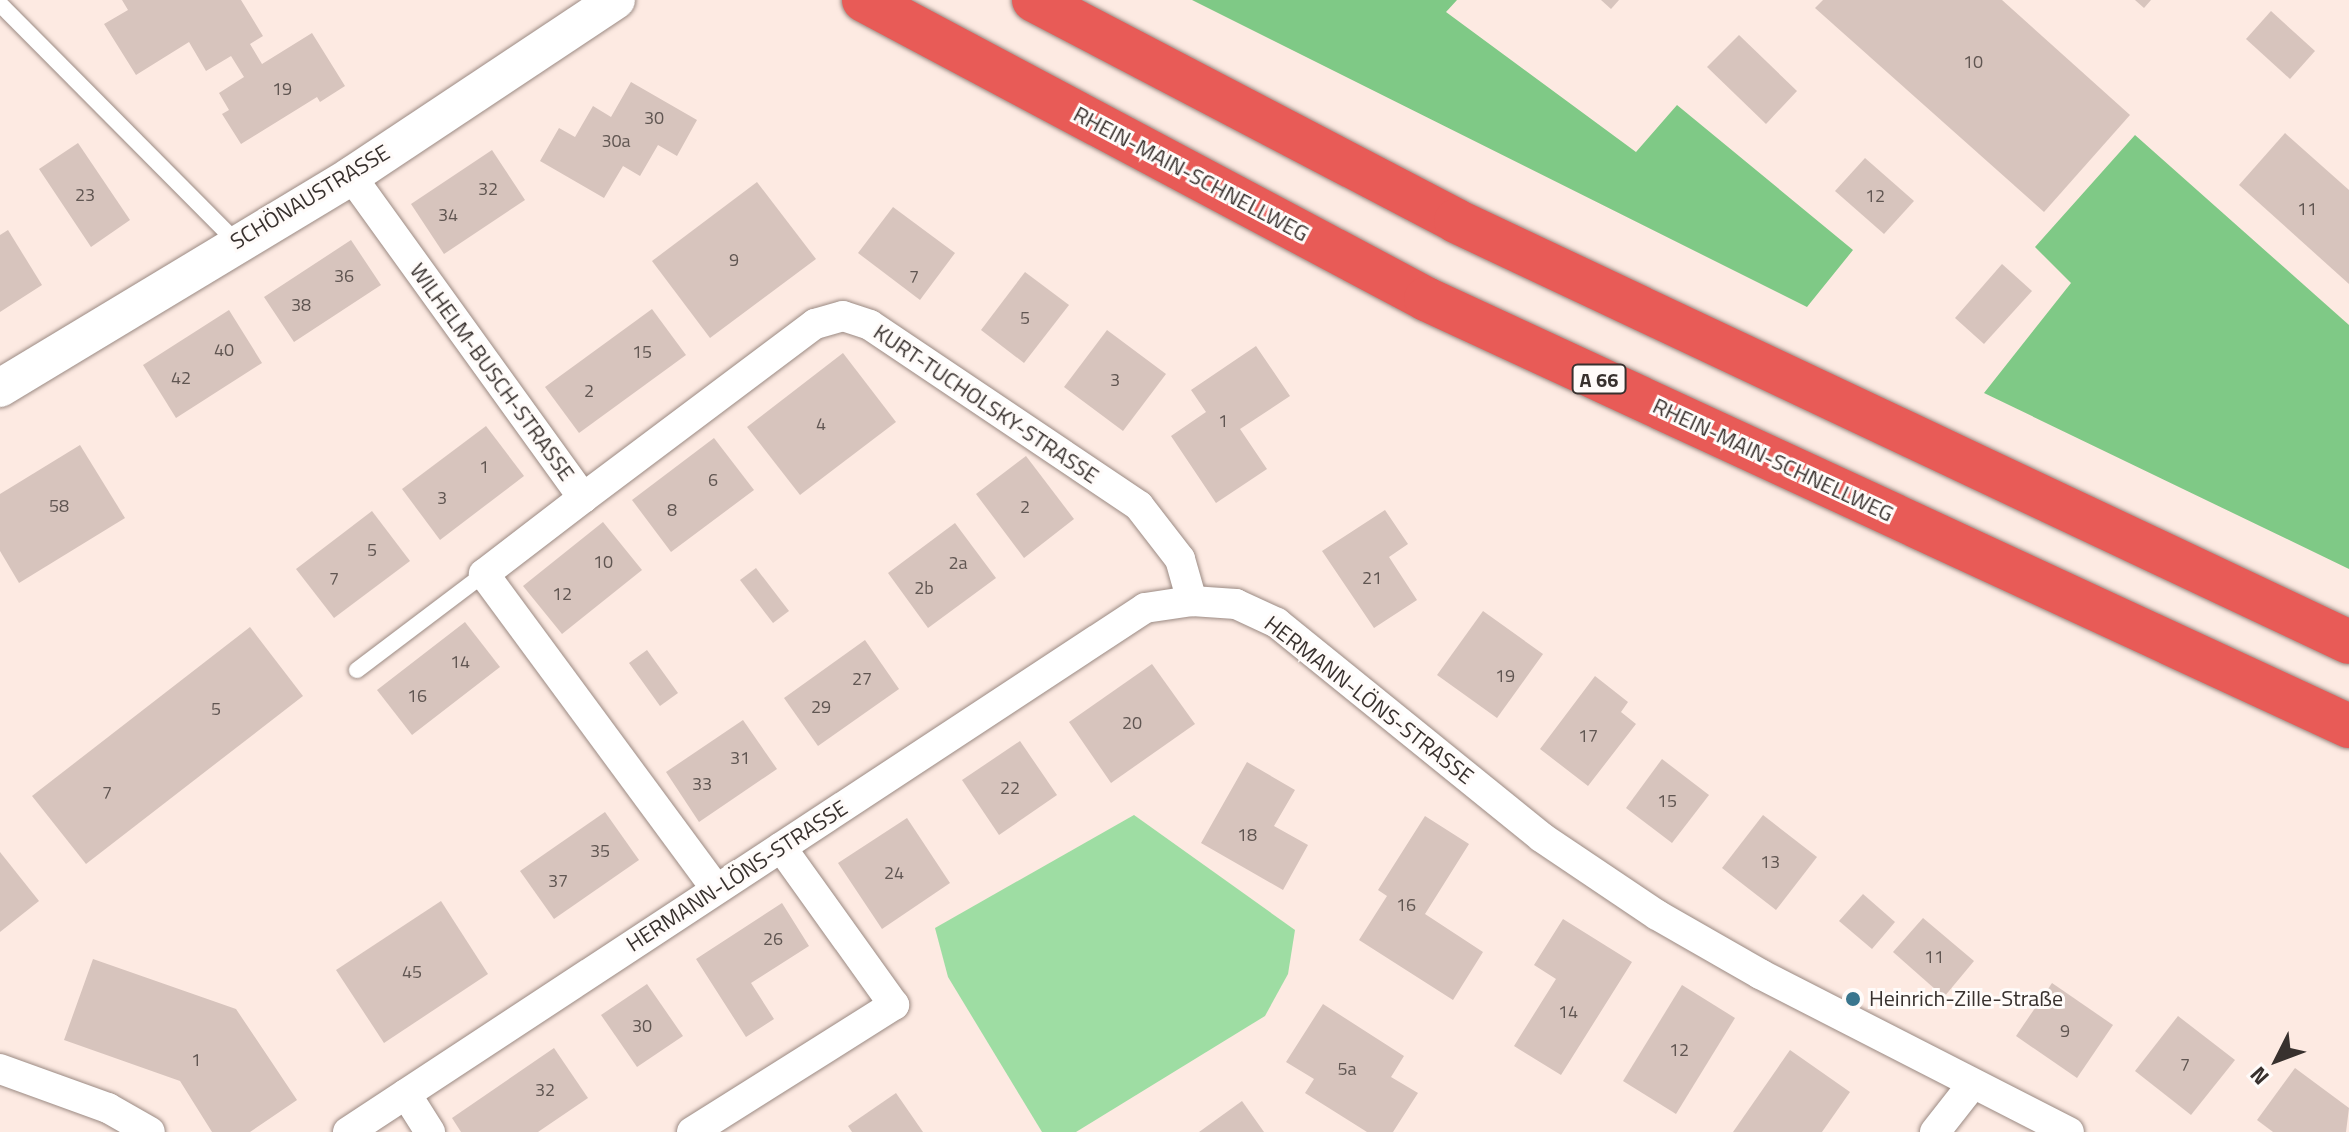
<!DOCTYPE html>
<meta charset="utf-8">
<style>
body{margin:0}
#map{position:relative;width:2349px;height:1132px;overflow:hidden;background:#fdeae2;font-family:"Titillium Web",sans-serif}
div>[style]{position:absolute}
.green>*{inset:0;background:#9edda3}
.forest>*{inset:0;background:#7fc986}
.building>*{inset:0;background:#d7c4bd}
.roads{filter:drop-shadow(0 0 2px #9b8a83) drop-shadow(0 0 2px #9b8a83)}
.service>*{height:16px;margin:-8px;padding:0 8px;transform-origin:8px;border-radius:8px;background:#fff}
.minor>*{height:30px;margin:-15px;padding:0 15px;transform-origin:15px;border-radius:15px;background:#fff}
.tertiary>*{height:38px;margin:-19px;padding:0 19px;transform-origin:19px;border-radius:19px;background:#fff}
.motorway>*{height:44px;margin:-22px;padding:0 22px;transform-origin:22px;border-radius:22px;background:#e85b57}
.dots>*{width:22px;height:22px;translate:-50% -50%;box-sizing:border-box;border:4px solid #fffbf9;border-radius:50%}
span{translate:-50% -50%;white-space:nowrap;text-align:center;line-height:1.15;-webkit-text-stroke:6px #fffbf9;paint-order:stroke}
.number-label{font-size:18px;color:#605652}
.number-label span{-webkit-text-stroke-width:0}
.shield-label span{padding:2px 6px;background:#fffbf9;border:2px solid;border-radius:6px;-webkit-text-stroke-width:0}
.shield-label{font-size:20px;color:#38312e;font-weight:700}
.street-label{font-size:22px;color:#38312e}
.poi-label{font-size:22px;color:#38312e}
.left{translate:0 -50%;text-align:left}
.north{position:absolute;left:2237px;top:1020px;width:80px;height:80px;-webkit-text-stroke:6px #fffbf9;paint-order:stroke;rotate:228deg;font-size:22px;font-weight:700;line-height:32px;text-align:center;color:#38312e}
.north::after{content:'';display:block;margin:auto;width:28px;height:36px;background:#38312e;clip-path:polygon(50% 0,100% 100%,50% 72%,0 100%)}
</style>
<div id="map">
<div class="green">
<div style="clip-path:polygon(1134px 815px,1295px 930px,1288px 974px,1265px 1016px,1076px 1132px,1042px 1132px,948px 977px,935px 928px)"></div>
</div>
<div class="forest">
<div style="clip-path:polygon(1192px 0,1457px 0,1446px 12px,1636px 152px,1677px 105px,1853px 250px,1807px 307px)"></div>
<div style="clip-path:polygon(2135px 135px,2349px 325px,2349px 569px,1984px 393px,2071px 283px,2035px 247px)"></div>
</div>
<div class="building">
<div style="clip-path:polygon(122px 0,241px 0,263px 36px,250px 44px,262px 64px,312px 33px,345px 86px,320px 102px,317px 97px,241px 144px,222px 114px,229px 110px,219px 93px,244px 77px,231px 56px,206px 71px,189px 42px,136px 75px,104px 24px,128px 10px)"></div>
<div style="clip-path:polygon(1601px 0,1619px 0,1611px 9px)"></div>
<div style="clip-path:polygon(1823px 0,2002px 0,2130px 115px,2044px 212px,1815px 8px)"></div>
<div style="clip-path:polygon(2135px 0,2151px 0,2144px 8px)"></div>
<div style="clip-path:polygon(2271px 11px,2315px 51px,2290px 79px,2246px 39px)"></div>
<div style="clip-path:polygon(1739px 35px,1797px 91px,1766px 124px,1707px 67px)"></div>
<div style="clip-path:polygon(631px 82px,697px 120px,677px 156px,658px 145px,640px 176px,623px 166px,604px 198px,540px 161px,559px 128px,575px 137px,593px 106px,611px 117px)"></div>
<div style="clip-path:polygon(2285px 133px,2349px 190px,2349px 284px,2239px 185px)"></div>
<div style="clip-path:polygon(78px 143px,130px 220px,91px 247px,39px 169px)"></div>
<div style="clip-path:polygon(492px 150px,525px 200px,444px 254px,411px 204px)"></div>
<div style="clip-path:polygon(1865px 158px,1914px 201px,1884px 234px,1835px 191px)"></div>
<div style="clip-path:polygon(757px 182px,816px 259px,710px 338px,652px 261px)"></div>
<div style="clip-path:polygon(893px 207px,955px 253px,920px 300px,858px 253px)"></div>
<div style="clip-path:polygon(8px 230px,42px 285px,0 312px,0 235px)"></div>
<div style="clip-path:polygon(351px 240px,381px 285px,294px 342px,264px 297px)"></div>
<div style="clip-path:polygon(2002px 264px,2032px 291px,1984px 344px,1955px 318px)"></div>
<div style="clip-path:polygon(1025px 272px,1069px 305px,1024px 363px,981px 330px)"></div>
<div style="clip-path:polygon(652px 309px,686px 355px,579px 433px,545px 387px)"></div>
<div style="clip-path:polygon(229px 310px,262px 363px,176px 418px,143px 365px)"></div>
<div style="clip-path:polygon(1107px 330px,1166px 374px,1123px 431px,1064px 387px)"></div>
<div style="clip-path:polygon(1256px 346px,1290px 396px,1240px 429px,1267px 469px,1216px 503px,1171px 436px,1206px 412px,1191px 390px)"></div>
<div style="clip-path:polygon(843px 353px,896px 422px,800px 495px,747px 427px)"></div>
<div style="clip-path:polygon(486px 426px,524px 476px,440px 540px,402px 489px)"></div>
<div style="clip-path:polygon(714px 438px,754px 490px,671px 552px,632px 500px)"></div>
<div style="clip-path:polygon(80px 445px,125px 518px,19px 583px,0 551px,0 494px)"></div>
<div style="clip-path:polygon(1026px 456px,1074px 519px,1024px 558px,976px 494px)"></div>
<div style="clip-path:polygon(1385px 510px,1408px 544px,1389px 557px,1417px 600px,1374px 628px,1322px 551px)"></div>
<div style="clip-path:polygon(372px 511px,410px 561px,334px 618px,296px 569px)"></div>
<div style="clip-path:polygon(603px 522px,642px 570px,562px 634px,523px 586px)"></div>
<div style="clip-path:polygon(955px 523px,996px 578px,928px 628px,888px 573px)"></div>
<div style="clip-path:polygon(756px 568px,789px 611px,773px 623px,740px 580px)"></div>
<div style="clip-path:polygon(1483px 611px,1543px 654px,1497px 718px,1437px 675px)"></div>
<div style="clip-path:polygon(465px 622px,500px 667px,412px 735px,377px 690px)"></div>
<div style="clip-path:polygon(250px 627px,303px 696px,86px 864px,32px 796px)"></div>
<div style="clip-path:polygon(865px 640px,899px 689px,818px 746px,784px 698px)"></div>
<div style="clip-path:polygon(647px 650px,678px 693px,660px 706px,629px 663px)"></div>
<div style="clip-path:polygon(1152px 664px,1195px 724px,1111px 783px,1069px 722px)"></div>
<div style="clip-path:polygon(1595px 676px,1628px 702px,1621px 712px,1636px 724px,1588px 786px,1540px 749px)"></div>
<div style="clip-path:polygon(743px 720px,777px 769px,699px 822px,666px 772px)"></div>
<div style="clip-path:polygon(1020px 741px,1057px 795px,999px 835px,962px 780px)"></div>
<div style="clip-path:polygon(1662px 759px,1709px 795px,1672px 843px,1626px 808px)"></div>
<div style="clip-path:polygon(1247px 762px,1295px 790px,1274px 826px,1308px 845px,1283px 890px,1201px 843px)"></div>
<div style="clip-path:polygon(605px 812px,639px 860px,554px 919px,520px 871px)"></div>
<div style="clip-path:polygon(1763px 815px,1817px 857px,1776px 910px,1722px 868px)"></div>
<div style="clip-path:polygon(1425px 816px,1469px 844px,1425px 914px,1483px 952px,1453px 1000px,1359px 940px,1387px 896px,1378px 890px)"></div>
<div style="clip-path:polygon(907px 818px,950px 883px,882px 929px,838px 863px)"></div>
<div style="clip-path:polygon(0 852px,39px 901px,0 932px)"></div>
<div style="clip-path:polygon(1863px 894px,1895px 922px,1872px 949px,1839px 921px)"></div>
<div style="clip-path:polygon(441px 901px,488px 974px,384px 1043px,336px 970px)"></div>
<div style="clip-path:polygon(782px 903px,809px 946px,751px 983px,774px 1019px,746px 1037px,696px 959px)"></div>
<div style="clip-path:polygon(1923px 918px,1974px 961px,1944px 997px,1893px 952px)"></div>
<div style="clip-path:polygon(1563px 919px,1632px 962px,1561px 1075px,1514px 1046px,1556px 979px,1534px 965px)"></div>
<div style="clip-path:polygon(93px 959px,236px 1009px,297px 1100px,250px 1132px,212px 1132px,180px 1081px,64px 1040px)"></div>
<div style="clip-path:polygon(2052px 983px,2113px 1025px,2077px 1078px,2016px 1036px)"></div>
<div style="clip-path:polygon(647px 984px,683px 1036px,637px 1067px,601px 1015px)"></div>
<div style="clip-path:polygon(1682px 985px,1735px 1018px,1676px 1114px,1623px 1081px)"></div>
<div style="clip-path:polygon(1323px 1004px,1404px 1056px,1391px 1077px,1418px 1093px,1393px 1132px,1367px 1132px,1305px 1093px,1314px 1079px,1286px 1062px)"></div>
<div style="clip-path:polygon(2178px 1016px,2235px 1060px,2191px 1115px,2135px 1071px)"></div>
<div style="clip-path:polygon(554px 1048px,588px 1098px,538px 1132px,461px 1132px,452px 1118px)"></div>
<div style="clip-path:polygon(1790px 1050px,1850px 1092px,1822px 1132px,1733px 1132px)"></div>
<div style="clip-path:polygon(2295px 1068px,2349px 1108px,2346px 1132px,2273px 1132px,2257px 1120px)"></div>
<div style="clip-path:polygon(896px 1093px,923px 1132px,852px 1132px,848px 1126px)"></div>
<div style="clip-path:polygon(1242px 1101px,1264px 1132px,1199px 1132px)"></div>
</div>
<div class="roads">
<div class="service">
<div style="left:0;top:4px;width:334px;rotate:45.2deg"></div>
<div style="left:357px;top:670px;width:159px;rotate:-37.1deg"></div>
</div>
<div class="minor">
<div style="left:351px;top:176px;width:397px;rotate:54.2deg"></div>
<div style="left:583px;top:498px;width:125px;rotate:142.5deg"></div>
<div style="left:484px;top:574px;width:391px;rotate:53.6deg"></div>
<div style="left:583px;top:498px;width:290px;rotate:-36.9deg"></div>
<div style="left:815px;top:324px;width:29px;rotate:-16deg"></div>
<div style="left:843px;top:316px;width:28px;rotate:18deg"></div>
<div style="left:870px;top:325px;width:324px;rotate:33.9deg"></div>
<div style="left:1139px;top:506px;width:67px;rotate:52.3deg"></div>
<div style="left:1180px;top:559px;width:44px;rotate:74.1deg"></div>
<div style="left:0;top:1069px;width:115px;rotate:19.9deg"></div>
<div style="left:108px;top:1108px;width:48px;rotate:29.7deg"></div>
<div style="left:406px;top:1094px;width:45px;rotate:57.7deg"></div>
<div style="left:348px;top:1132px;width:954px;rotate:-33.32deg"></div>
<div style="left:1145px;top:608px;width:48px;rotate:-8.5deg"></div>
<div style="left:1192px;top:601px;width:44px;rotate:3.9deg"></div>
<div style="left:1236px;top:604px;width:45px;rotate:24.9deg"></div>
<div style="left:1277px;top:623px;width:340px;rotate:39deg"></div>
<div style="left:1541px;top:837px;width:140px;rotate:33.9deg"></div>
<div style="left:1657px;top:915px;width:119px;rotate:29.8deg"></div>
<div style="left:1760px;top:974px;width:347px;rotate:27.1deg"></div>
<div style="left:692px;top:1132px;width:239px;rotate:-32.2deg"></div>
<div style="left:894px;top:1005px;width:194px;rotate:-125.6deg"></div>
<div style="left:1935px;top:1132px;width:60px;rotate:-51.8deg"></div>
</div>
<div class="tertiary">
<div style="left:0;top:388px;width:410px;rotate:-31.1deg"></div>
<div style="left:351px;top:176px;width:318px;rotate:-33.6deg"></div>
</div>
<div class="motorway">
<div style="left:864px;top:0;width:637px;rotate:28.01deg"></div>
<div style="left:1426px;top:299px;width:1017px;rotate:24.83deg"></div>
<div style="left:1034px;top:0;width:476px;rotate:27.6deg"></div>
<div style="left:1456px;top:221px;width:987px;rotate:25.24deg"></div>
</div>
</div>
<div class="dots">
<div style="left:1853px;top:999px;background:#3a758d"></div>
</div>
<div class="number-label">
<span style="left:1973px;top:62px">10</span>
<span style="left:282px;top:89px">19</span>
<span style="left:654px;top:118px">30</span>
<span style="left:616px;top:141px">30a</span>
<span style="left:488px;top:189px">32</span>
<span style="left:85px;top:195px">23</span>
<span style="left:1875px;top:196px">12</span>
<span style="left:2307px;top:209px">11</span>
<span style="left:448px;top:215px">34</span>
<span style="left:734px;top:260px">9</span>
<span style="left:344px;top:276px">36</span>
<span style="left:914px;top:277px">7</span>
<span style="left:301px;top:305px">38</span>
<span style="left:1025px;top:318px">5</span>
<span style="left:224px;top:350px">40</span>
<span style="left:642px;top:352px">15</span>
<span style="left:181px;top:378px">42</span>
<span style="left:1115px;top:380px">3</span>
<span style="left:589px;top:391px">2</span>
<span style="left:1223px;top:421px">1</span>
<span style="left:821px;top:424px">4</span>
<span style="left:484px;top:467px">1</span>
<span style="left:713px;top:480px">6</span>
<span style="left:442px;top:498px">3</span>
<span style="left:59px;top:506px">58</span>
<span style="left:1025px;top:507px">2</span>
<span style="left:672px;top:510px">8</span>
<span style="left:372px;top:550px">5</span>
<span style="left:603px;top:562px">10</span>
<span style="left:958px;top:563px">2a</span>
<span style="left:1372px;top:578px">21</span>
<span style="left:334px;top:579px">7</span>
<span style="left:924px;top:588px">2b</span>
<span style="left:562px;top:594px">12</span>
<span style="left:460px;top:662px">14</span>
<span style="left:1505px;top:676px">19</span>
<span style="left:862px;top:679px">27</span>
<span style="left:417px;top:696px">16</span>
<span style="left:821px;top:707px">29</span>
<span style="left:216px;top:709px">5</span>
<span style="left:1132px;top:723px">20</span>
<span style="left:1588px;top:736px">17</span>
<span style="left:740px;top:758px">31</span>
<span style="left:702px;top:784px">33</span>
<span style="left:1010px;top:788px">22</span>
<span style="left:107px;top:793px">7</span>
<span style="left:1667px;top:801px">15</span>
<span style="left:1247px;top:835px">18</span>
<span style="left:600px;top:851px">35</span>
<span style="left:1770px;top:862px">13</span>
<span style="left:894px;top:873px">24</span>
<span style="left:558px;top:881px">37</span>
<span style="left:1406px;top:905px">16</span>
<span style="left:773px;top:939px">26</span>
<span style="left:1934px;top:957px">11</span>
<span style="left:412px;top:972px">45</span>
<span style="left:1568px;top:1012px">14</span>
<span style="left:642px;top:1026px">30</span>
<span style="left:2065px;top:1031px">9</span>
<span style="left:1679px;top:1050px">12</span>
<span style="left:196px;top:1060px">1</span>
<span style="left:2185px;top:1065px">7</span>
<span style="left:1347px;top:1069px">5a</span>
<span style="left:545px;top:1090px">32</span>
</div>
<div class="shield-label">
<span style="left:1599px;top:379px">A 66</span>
</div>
<div class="street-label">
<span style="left:1191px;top:174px;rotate:28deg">RHEIN-MAIN-SCHNELLWEG</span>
<span style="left:310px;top:197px;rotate:-31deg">SCHÖNAUSTRASSE</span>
<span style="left:492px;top:372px;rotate:54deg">WILHELM-BUSCH-STRASSE</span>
<span style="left:986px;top:404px;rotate:34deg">KURT-TUCHOLSKY-STRASSE</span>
<span style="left:1773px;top:460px;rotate:25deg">RHEIN-MAIN-SCHNELLWEG</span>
<span style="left:1369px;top:700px;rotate:38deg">HERMANN-LÖNS-STRASSE</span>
<span style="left:737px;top:876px;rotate:-33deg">HERMANN-LÖNS-STRASSE</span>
</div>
<div class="poi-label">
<span class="left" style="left:1869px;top:999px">Heinrich-Zille-Straße</span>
</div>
<div class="north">N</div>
</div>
